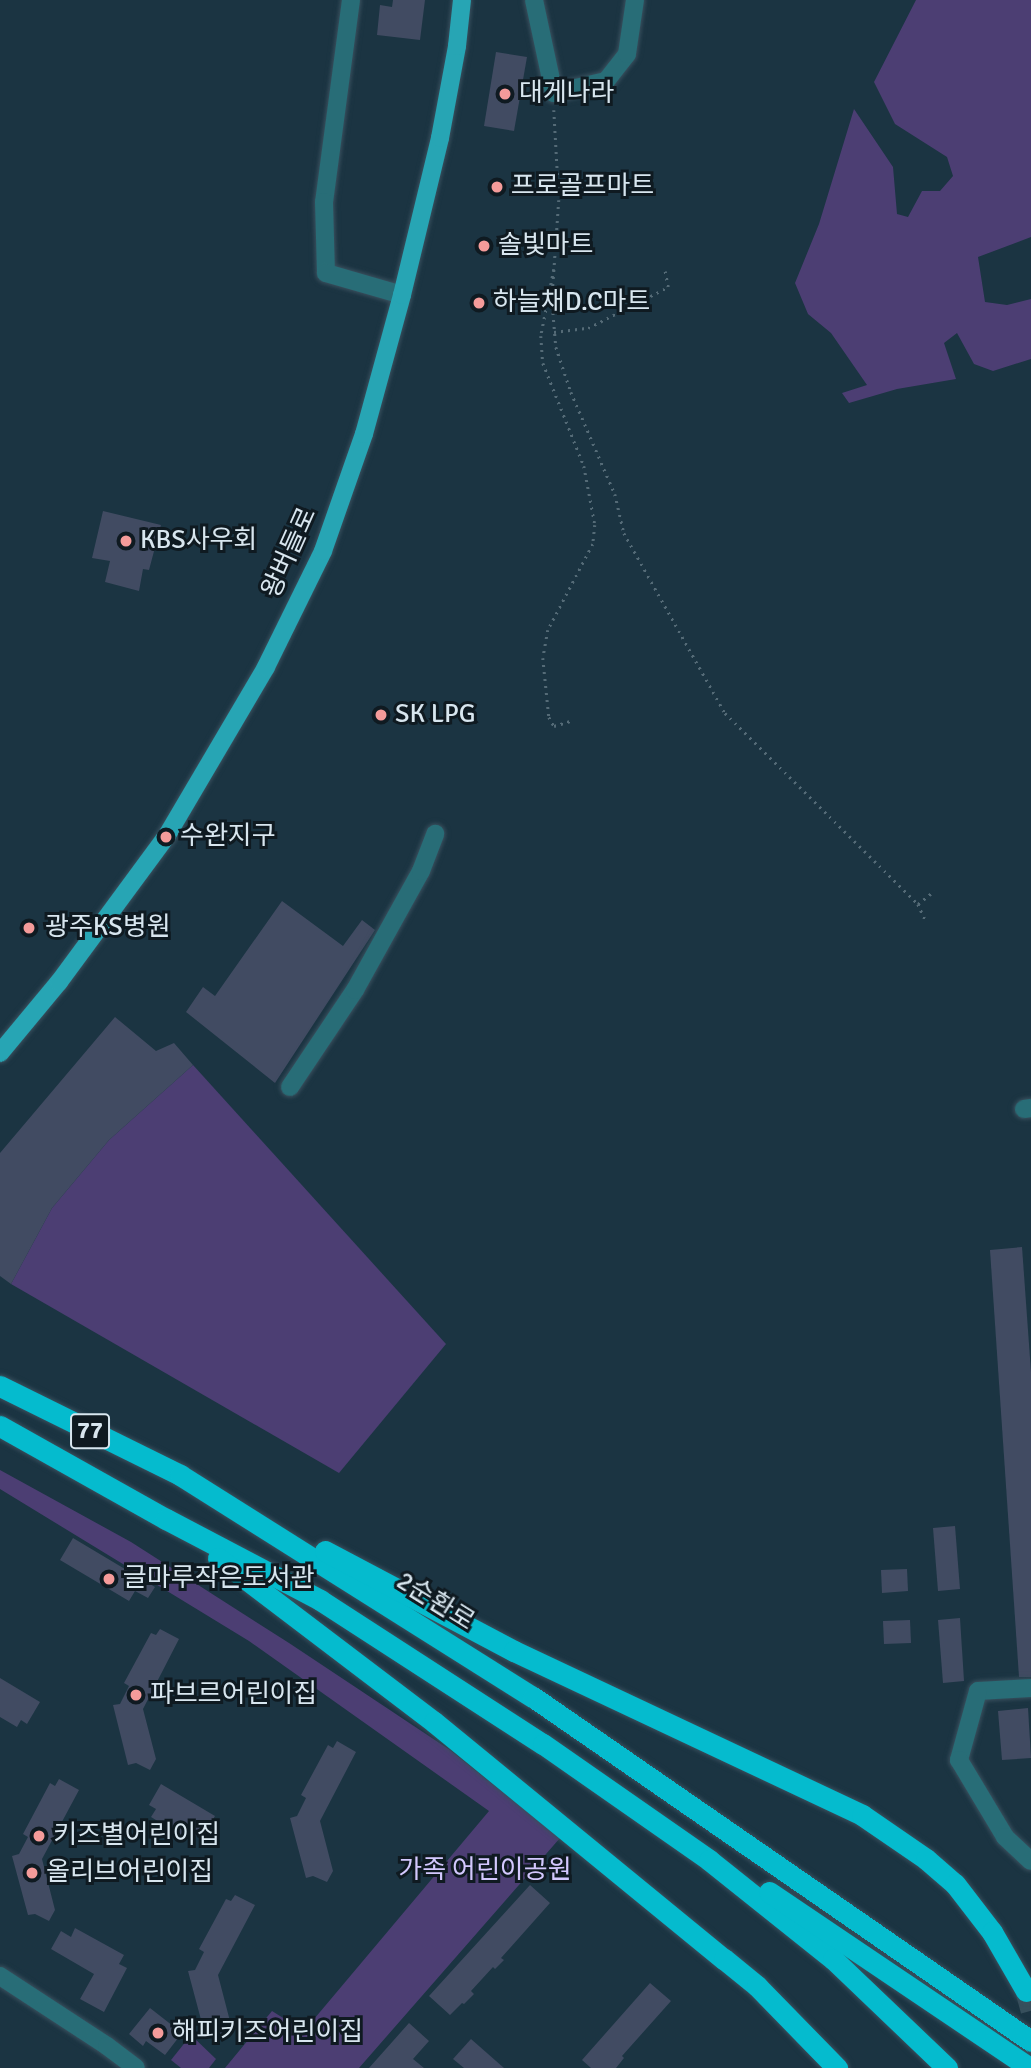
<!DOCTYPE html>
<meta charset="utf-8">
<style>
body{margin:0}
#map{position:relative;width:1031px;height:2068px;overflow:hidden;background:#1b3442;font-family:Signika,"Noto Sans KR",sans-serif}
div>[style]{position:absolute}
.green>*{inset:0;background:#4c3e73}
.building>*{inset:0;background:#414b62}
.highway-tunnel>*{height:21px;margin-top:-10.5px;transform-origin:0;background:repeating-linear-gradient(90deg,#374f5c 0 21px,transparent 0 31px)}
.path>*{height:2.5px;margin-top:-1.25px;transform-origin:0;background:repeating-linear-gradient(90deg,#556b77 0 2px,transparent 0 7px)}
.roads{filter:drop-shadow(0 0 2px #39505e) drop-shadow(0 0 2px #39505e)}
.minor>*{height:18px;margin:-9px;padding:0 9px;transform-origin:9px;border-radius:9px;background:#286d77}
.major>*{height:18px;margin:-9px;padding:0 9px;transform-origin:9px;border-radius:9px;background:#27a5b4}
.highway>*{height:21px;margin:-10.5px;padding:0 10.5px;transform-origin:10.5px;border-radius:10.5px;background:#05bbce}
.dots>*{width:19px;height:19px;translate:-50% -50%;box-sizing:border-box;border:4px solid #0f1a21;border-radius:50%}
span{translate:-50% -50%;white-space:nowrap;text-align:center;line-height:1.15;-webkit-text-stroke:6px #0f1a21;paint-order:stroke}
.shield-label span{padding:2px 5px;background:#0f1a21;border:2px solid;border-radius:5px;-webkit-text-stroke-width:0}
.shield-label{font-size:24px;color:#d8e6ef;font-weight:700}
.poi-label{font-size:26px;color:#d8e6ef}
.left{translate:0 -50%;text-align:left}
.street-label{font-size:26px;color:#d8e6ef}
.park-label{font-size:26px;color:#d3c8fe}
</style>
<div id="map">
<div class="green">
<div style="clip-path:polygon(916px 0,1031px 0,1031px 237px,978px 257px,985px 302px,1007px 305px,1031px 299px,1031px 359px,993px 371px,974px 364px,957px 333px,944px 343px,956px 379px,897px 389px,849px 403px,842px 393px,867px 385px,831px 333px,808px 314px,795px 283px,819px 224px,854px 109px,893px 167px,897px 214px,908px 217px,922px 191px,940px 191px,953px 176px,947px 157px,895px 124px,874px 82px)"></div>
<div style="clip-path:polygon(193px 1065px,446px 1344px,339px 1473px,11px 1284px,52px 1208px,109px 1140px)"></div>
<div style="clip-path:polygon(0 1470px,131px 1542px,289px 1643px,450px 1750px,560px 1838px,359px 2068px,225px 2068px,272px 2011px,304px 2031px,489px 1811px,249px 1641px,0 1489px)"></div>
<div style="clip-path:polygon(191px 2035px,216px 2059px,209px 2068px,181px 2068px,171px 2060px)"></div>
</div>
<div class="building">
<div style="clip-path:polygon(393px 0,425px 0,420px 40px,377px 35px,380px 5px,392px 7px)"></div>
<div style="clip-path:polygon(496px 52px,527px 57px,514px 131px,484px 126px)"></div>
<div style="clip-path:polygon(103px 511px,161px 525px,149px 570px,143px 569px,139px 591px,105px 582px,110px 561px,92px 558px)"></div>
<div style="clip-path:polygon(282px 901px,343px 946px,362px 920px,375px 930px,275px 1083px,186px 1012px,203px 987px,215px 996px)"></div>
<div style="clip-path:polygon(115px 1017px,156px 1051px,174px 1043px,193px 1065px,109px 1140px,52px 1208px,11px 1284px,0 1276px,0 1153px)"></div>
<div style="clip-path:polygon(1022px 1247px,1031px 1372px,1031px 1677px,1019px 1677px,990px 1250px)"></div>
<div style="clip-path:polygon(955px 1526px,960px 1589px,938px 1591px,933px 1528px)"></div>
<div style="clip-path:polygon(73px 1538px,155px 1587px,148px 1598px,135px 1591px,129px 1601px,60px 1560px)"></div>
<div style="clip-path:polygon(907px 1569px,908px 1591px,882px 1593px,881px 1570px)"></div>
<div style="clip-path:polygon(960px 1618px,964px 1681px,943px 1683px,938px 1620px)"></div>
<div style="clip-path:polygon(910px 1620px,911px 1643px,884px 1644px,883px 1621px)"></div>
<div style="clip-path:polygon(160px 1629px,179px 1639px,143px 1709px,156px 1759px,150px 1770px,136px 1763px,128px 1765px,113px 1705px,120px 1704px,129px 1686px,124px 1683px,151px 1633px,156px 1635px)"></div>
<div style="clip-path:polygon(0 1678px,40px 1702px,27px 1724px,21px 1720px,17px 1727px,0 1717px)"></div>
<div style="clip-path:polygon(1028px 1708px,1031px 1758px,1002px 1760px,998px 1711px)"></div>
<div style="clip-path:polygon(337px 1741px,356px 1752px,320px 1821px,333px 1871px,327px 1882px,313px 1876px,306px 1878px,290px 1818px,297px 1816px,306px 1798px,301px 1795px,328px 1745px,333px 1748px)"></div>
<div style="clip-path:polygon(59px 1779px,79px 1790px,42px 1859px,55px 1910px,49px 1921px,35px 1914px,28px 1915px,12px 1856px,19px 1854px,28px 1837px,23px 1834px,50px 1783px,55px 1786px)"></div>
<div style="clip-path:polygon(161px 1784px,215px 1816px,202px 1838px,196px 1835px,192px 1842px,151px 1817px,156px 1809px,149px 1805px)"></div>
<div style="clip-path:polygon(530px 1885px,550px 1903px,501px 1958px,504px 1960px,495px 1969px,493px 1967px,471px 1991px,474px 1994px,464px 2004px,462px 2003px,450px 2015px,429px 1996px)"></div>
<div style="clip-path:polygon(235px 1895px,255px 1905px,218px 1975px,231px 2025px,225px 2036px,211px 2029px,204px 2031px,188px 1971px,195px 1970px,204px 1952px,199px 1949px,226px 1899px,231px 1901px)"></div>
<div style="clip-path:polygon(75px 1928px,124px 1955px,119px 1964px,127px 1968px,104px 2012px,80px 1999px,94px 1974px,51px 1949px,61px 1931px,71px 1937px)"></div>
<div style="clip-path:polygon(650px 1983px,671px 2001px,622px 2056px,624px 2058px,616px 2068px,591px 2068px,582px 2060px)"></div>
<div style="clip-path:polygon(150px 2008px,182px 2033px,165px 2055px,146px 2041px,143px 2046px,129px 2034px)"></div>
<div style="clip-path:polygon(409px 2023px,429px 2041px,413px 2059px,424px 2068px,369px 2068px)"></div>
<div style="clip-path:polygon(471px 2039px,504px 2068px,464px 2068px,453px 2059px)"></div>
</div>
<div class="highway-tunnel">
<div style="left:1026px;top:1991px;width:20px;rotate:75deg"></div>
</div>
<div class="path">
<div style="left:554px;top:110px;width:90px;rotate:86.8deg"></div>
<div style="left:559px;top:200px;width:99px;rotate:94deg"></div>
<div style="left:552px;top:299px;width:48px;rotate:85.2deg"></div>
<div style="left:556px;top:347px;width:47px;rotate:71.6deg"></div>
<div style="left:571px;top:392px;width:111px;rotate:66.7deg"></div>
<div style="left:615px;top:494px;width:40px;rotate:77deg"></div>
<div style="left:624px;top:533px;width:206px;rotate:60.7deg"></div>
<div style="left:725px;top:713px;width:272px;rotate:44.7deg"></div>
<div style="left:918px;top:904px;width:21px;rotate:-39deg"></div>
<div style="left:554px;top:269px;width:68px;rotate:101deg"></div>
<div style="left:541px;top:336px;width:27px;rotate:86deg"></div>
<div style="left:543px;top:363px;width:111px;rotate:68.3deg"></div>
<div style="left:584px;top:466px;width:60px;rotate:79.4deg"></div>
<div style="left:595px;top:525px;width:19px;rotate:96deg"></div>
<div style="left:593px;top:544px;width:97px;rotate:117.6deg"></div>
<div style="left:548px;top:630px;width:28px;rotate:100deg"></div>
<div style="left:543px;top:658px;width:59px;rotate:84.2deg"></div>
<div style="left:549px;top:717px;width:10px;rotate:61deg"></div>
<div style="left:554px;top:726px;width:17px;rotate:-17deg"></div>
<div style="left:554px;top:332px;width:34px;rotate:-7deg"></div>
<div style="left:588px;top:328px;width:90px;rotate:-27.1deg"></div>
<div style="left:668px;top:287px;width:16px;rotate:-101deg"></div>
<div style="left:918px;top:904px;width:17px;rotate:65deg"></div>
</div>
<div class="roads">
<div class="minor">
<div style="left:351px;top:0;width:204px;rotate:97.6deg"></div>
<div style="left:324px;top:202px;width:71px;rotate:88.4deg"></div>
<div style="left:326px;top:273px;width:79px;rotate:16.1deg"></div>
<div style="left:534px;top:0;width:95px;rotate:77.9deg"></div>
<div style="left:554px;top:93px;width:53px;rotate:-13deg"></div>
<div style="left:606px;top:81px;width:34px;rotate:-52deg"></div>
<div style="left:627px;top:54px;width:55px;rotate:-81.6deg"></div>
<div style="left:290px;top:1087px;width:117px;rotate:-56.2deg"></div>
<div style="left:355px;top:990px;width:136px;rotate:-61deg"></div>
<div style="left:421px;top:871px;width:40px;rotate:-69deg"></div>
<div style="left:1024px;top:1109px;width:7px;rotate:-8deg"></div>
<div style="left:1031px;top:1688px;width:53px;rotate:176.8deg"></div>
<div style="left:978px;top:1691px;width:72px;rotate:105.4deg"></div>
<div style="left:959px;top:1760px;width:90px;rotate:59.1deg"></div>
<div style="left:1005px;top:1837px;width:35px;rotate:43deg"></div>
<div style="left:0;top:1976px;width:128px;rotate:33.2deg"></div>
<div style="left:107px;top:2046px;width:36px;rotate:37deg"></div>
</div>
<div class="major">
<div style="left:0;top:1053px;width:92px;rotate:-50.3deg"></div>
<div style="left:59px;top:982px;width:180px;rotate:-53.6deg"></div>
<div style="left:166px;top:837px;width:197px;rotate:-59.5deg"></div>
<div style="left:266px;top:667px;width:129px;rotate:-63.8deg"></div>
<div style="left:323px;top:551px;width:124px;rotate:-70.7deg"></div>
<div style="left:364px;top:434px;width:144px;rotate:-74.7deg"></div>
<div style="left:402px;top:295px;width:162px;rotate:-76.4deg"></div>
<div style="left:440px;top:138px;width:94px;rotate:-79.5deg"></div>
<div style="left:457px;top:46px;width:46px;rotate:-83.8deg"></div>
</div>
<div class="highway">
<div style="left:0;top:1386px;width:201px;rotate:26.3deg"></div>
<div style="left:180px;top:1475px;width:417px;rotate:32.2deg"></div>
<div style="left:533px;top:1697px;width:605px;rotate:34.64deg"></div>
<div style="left:0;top:1426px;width:190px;rotate:29.3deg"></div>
<div style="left:166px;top:1519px;width:174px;rotate:27.7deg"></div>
<div style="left:320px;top:1600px;width:265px;rotate:32.9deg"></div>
<div style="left:543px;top:1744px;width:203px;rotate:34.9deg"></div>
<div style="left:709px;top:1860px;width:159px;rotate:38.6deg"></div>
<div style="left:833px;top:1959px;width:158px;rotate:43.7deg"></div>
<div style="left:325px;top:1551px;width:214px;rotate:27.9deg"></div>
<div style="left:514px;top:1651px;width:385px;rotate:25.2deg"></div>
<div style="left:862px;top:1815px;width:78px;rotate:34.5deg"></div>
<div style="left:926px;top:1859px;width:38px;rotate:41deg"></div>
<div style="left:955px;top:1884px;width:61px;rotate:52.4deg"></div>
<div style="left:992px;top:1932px;width:68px;rotate:60deg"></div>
<div style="left:218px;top:1558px;width:271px;rotate:37.2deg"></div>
<div style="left:434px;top:1722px;width:375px;rotate:39.3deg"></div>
<div style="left:724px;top:1959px;width:43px;rotate:39.3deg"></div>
<div style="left:757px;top:1986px;width:115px;rotate:45.7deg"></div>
<div style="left:769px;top:1892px;width:315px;rotate:34deg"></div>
</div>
</div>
<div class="dots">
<div style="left:505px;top:94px;background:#f59b9a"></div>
<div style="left:497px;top:187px;background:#f59b9a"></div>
<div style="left:484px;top:246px;background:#f59b9a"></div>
<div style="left:479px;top:303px;background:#f59b9a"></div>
<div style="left:126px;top:541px;background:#f59b9a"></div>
<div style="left:381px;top:715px;background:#f59b9a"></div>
<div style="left:166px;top:837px;background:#f59b9a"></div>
<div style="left:29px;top:928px;background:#f59b9a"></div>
<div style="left:109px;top:1579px;background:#f59b9a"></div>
<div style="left:136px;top:1695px;background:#f59b9a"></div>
<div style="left:39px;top:1836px;background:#f59b9a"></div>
<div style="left:32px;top:1873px;background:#f59b9a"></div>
<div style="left:158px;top:2033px;background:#f59b9a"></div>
</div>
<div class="shield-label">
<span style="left:90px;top:1431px">77</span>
</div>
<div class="poi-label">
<span class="left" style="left:519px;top:94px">대게나라</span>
<span class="left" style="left:511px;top:187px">프로골프마트</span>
<span class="left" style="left:498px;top:246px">솔빛마트</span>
<span class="left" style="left:493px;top:303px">하늘채D.C마트</span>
<span class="left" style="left:140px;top:541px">KBS사우회</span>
<span class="left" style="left:395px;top:715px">SK LPG</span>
<span class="left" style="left:180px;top:837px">수완지구</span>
<span class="left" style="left:45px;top:928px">광주KS병원</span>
<span class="left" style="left:123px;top:1579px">글마루작은도서관</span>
<span class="left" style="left:150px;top:1695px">파브르어린이집</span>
<span class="left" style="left:53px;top:1836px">키즈별어린이집</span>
<span class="left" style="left:46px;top:1873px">올리브어린이집</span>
<span class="left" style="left:172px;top:2033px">해피키즈어린이집</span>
</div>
<div class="street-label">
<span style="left:290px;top:553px;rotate:-66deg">왕버들로</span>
<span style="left:435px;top:1602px;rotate:32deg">2순환로</span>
</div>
<div class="park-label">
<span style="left:485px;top:1871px">가족 어린이공원</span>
</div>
</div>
